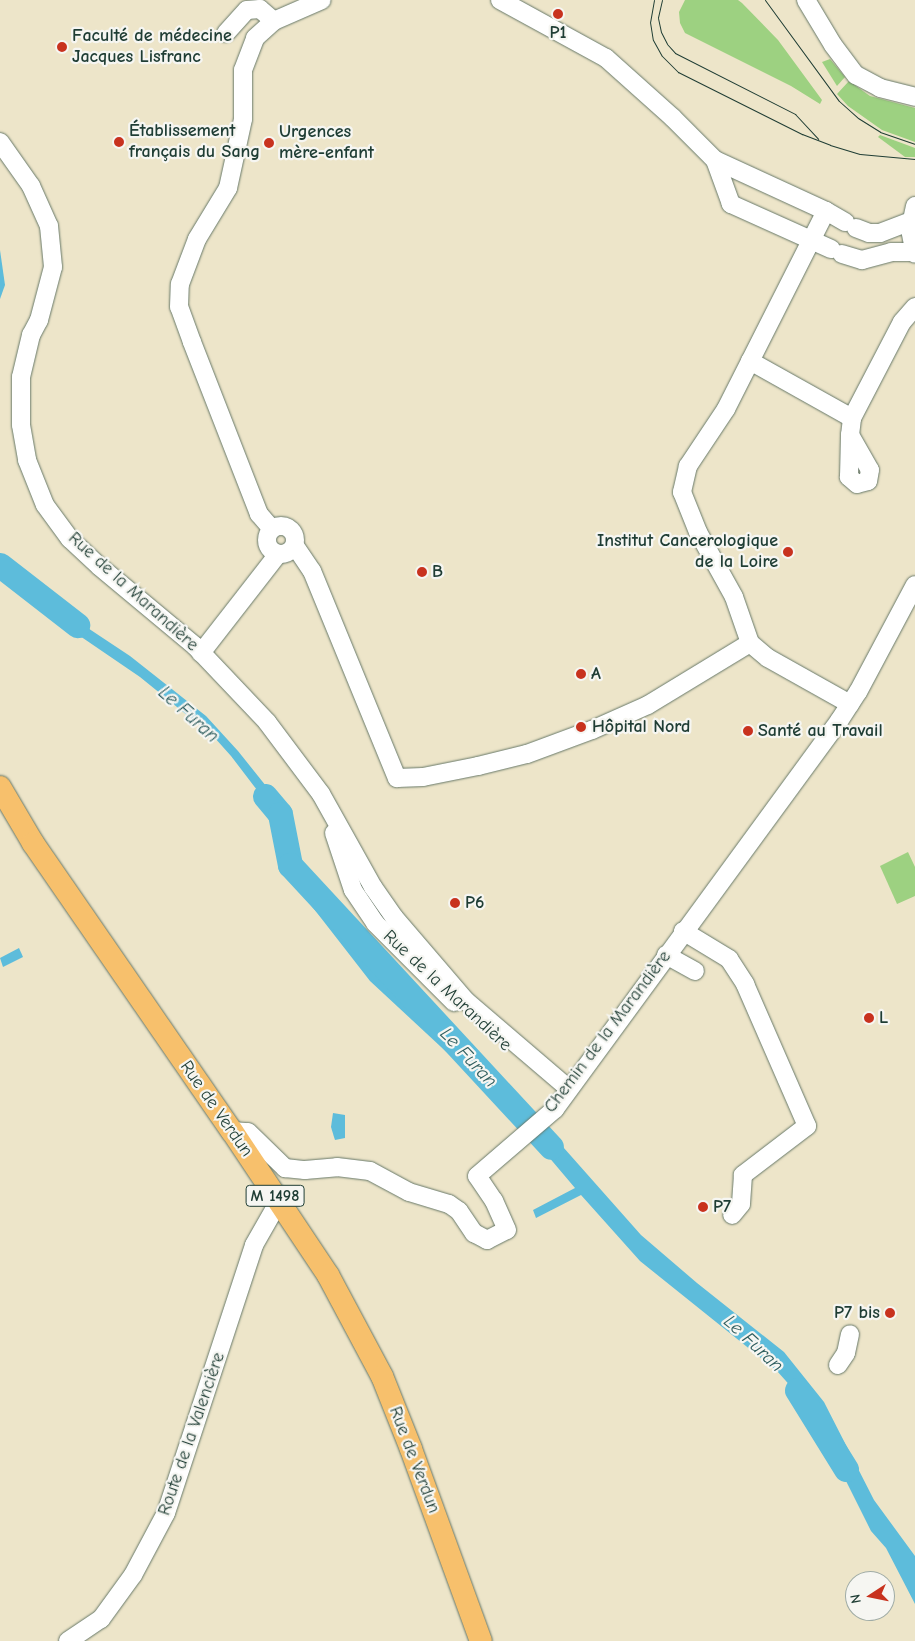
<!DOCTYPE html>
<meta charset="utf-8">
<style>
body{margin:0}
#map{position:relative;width:915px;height:1641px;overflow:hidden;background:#ede5c9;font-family:"Comic Neue",sans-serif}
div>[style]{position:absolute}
.green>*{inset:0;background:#9dd181}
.water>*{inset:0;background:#5dbcdb}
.river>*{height:25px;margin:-12.5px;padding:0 12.5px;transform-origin:12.5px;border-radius:12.5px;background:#5dbcdb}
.roads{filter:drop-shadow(0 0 1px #677868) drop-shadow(0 0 1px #677868)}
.minor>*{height:18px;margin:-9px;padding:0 9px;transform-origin:9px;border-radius:9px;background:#fff}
.minor>.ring{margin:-9px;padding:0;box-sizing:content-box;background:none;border:18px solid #fff;border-radius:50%}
.major>*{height:22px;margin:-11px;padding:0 11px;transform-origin:11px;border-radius:11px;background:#f7c06c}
.tram>*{height:1px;margin:-0.5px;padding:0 0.5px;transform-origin:0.5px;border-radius:0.5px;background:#1f3d34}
.dots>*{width:14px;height:14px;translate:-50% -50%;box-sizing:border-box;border:2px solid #f6f6f2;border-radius:50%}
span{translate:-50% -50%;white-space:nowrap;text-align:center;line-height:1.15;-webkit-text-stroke:4.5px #f6f6f2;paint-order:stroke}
.shield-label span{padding:1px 4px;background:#f6f6f2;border:1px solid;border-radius:4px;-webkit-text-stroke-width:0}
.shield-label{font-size:16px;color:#1f3d34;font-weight:700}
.poi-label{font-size:18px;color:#1f3d34;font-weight:700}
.left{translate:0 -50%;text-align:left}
.right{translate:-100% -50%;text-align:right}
.street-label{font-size:18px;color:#1f3d34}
.water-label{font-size:19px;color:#2e5d5e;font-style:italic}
.north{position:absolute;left:845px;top:1571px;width:50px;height:50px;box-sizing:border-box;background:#f6f6f2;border:1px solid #a0aca6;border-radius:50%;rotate:259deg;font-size:14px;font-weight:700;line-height:20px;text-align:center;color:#1f3d34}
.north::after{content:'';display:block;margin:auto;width:18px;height:22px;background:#c8321e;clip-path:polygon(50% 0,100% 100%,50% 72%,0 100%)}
</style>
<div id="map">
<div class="green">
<div style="clip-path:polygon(685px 0,738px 0,742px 3px,778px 40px,822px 100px,820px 104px,791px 86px,685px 33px,680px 23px,679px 12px)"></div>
<div style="clip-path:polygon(830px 59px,845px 77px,837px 86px,822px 62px)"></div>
<div style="clip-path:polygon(849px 81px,870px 96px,915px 108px,915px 142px,882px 130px,848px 106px,837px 94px)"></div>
<div style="clip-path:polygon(880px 135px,915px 148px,915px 157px,905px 157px,878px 137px)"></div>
<div style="clip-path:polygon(908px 852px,915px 867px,915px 896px,897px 904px,880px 866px)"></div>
</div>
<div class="water">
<div style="clip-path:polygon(0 250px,5px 285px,0 299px)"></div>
<div style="clip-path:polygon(0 567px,29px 589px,130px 656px,206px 716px,238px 751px,286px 811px,289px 817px,296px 865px,352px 939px,374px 967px,405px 1000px,533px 1116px,524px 1124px,370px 981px,307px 900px,291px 874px,286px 860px,283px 824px,231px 756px,214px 737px,140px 677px,14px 591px,0 579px)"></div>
<div style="clip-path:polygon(19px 948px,23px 957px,3px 967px,0 958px)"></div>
<div style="clip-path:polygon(333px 1113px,345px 1115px,345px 1138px,335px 1140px,334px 1137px,331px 1127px)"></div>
<div style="clip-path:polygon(548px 1130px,641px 1235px,697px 1283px,784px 1352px,824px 1402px,874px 1500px,915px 1556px,915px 1604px,886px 1548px,871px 1531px,836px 1461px,827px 1439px,794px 1390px,777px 1371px,640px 1261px,581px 1195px,536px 1218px,533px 1210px,575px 1188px,542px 1149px,535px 1135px)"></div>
</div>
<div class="river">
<div style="left:0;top:565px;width:98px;rotate:37.9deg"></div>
<div style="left:265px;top:796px;width:23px;rotate:50deg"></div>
<div style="left:280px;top:814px;width:52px;rotate:78.9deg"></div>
<div style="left:290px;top:865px;width:384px;rotate:47.2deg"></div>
<div style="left:797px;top:1390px;width:93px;rotate:58.2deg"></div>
</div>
<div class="roads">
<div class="minor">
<div style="left:500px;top:0;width:121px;rotate:28.7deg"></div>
<div style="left:606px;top:58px;width:90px;rotate:41.8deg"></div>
<div style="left:673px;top:118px;width:59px;rotate:45deg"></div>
<div style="left:806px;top:0;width:52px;rotate:59deg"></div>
<div style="left:833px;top:45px;width:38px;rotate:53deg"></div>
<div style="left:856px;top:75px;width:27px;rotate:28deg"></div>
<div style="left:880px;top:88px;width:36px;rotate:14deg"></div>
<div style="left:226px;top:33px;width:31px;rotate:-48deg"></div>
<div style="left:247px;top:10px;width:13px;rotate:-4deg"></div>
<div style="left:260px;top:9px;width:18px;rotate:41deg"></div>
<div style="left:0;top:142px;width:54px;rotate:54.8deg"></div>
<div style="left:31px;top:186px;width:44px;rotate:65.8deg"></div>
<div style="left:49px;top:226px;width:41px;rotate:84.4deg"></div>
<div style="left:53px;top:267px;width:55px;rotate:104.8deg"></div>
<div style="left:39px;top:320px;width:17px;rotate:118deg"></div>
<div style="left:31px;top:335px;width:43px;rotate:103.4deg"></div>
<div style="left:21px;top:377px;width:48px;rotate:90deg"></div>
<div style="left:21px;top:425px;width:36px;rotate:80deg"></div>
<div style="left:27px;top:460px;width:48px;rotate:68.2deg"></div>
<div style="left:45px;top:505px;width:42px;rotate:53.7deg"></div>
<div style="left:70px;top:539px;width:40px;rotate:43deg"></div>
<div style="left:99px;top:566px;width:125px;rotate:39.8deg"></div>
<div style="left:195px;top:646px;width:105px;rotate:46.5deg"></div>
<div style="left:267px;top:722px;width:90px;rotate:53.1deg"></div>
<div style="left:321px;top:794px;width:107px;rotate:60.8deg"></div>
<div style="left:373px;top:887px;width:37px;rotate:55deg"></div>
<div style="left:394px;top:917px;width:111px;rotate:49.4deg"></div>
<div style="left:466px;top:1001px;width:135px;rotate:40.5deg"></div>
<div style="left:915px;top:206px;width:24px;rotate:102deg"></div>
<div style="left:910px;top:229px;width:25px;rotate:79deg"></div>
<div style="left:826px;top:211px;width:222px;rotate:116.8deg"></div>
<div style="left:726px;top:409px;width:69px;rotate:123.7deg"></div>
<div style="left:688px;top:466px;width:27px;rotate:103deg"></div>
<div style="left:682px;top:492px;width:43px;rotate:68.2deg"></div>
<div style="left:698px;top:532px;width:74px;rotate:61deg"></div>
<div style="left:734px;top:597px;width:49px;rotate:70.8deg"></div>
<div style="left:750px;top:643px;width:23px;rotate:40deg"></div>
<div style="left:768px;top:658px;width:94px;rotate:29.3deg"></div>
<div style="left:856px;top:228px;width:14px;rotate:21deg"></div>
<div style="left:869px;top:233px;width:11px"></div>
<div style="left:880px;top:233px;width:33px;rotate:-21deg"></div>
<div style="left:831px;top:249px;width:110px;rotate:-155.8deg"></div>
<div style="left:731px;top:204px;width:47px;rotate:-110deg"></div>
<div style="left:715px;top:160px;width:122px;rotate:24.7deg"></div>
<div style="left:826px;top:211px;width:22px;rotate:30deg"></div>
<div style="left:842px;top:254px;width:21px;rotate:17deg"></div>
<div style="left:862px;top:260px;width:30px;rotate:-15deg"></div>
<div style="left:891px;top:252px;width:23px"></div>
<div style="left:750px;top:361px;width:117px;rotate:29.2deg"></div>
<div style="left:850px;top:435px;width:40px;rotate:60.3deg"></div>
<div style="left:870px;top:470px;width:11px;rotate:100deg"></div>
<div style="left:868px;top:481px;width:11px;rotate:165deg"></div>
<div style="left:857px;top:484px;width:11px;rotate:-139deg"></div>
<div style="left:849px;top:477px;width:42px;rotate:-88.6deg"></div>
<div style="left:850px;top:435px;width:17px;rotate:-83deg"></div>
<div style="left:852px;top:418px;width:108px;rotate:-62.5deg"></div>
<div style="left:902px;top:322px;width:20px;rotate:-49deg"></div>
<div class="ring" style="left:267px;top:526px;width:10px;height:10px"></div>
<div style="left:272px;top:529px;width:20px;rotate:-131deg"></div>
<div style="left:259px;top:514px;width:185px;rotate:-111.3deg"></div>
<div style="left:192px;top:342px;width:37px;rotate:-110deg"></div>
<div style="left:179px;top:307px;width:23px;rotate:-88deg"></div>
<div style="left:180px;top:284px;width:48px;rotate:-69.3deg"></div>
<div style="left:197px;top:239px;width:60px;rotate:-58.7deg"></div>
<div style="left:228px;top:188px;width:71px;rotate:-77.7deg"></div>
<div style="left:243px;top:119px;width:49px;rotate:-90deg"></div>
<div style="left:243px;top:70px;width:34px;rotate:-69deg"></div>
<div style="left:255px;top:38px;width:25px;rotate:-42deg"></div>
<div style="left:274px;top:21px;width:52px;rotate:-23.6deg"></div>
<div style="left:295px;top:546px;width:30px;rotate:56deg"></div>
<div style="left:312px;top:571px;width:224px;rotate:67.7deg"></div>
<div style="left:397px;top:778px;width:26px;rotate:-2deg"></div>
<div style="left:423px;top:777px;width:56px;rotate:-11.3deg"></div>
<div style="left:478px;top:766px;width:50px;rotate:-13.8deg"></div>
<div style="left:527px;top:754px;width:69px;rotate:-20.3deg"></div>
<div style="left:592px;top:730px;width:61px;rotate:-24.1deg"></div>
<div style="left:648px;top:705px;width:119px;rotate:-31.3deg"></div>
<div style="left:201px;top:653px;width:125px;rotate:-52.1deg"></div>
<div style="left:334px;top:833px;width:60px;rotate:71.6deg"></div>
<div style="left:353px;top:890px;width:40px;rotate:56deg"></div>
<div style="left:375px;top:923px;width:112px;rotate:45deg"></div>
<div style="left:683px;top:931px;width:54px;rotate:31.3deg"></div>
<div style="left:729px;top:959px;width:30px;rotate:57deg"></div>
<div style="left:745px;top:984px;width:155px;rotate:66.4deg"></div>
<div style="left:807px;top:1126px;width:81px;rotate:142.6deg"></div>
<div style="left:743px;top:1175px;width:29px;rotate:94deg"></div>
<div style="left:741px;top:1204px;width:14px;rotate:129deg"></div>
<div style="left:666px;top:955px;width:33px;rotate:29deg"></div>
<div style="left:232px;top:1131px;width:16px;rotate:4deg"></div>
<div style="left:248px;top:1132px;width:52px;rotate:44.2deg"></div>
<div style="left:285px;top:1168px;width:20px;rotate:6deg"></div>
<div style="left:305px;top:1170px;width:32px;rotate:-5deg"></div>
<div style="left:337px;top:1167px;width:33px;rotate:7deg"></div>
<div style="left:370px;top:1171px;width:44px;rotate:28.3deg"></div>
<div style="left:409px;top:1192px;width:42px;rotate:16.7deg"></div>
<div style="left:449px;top:1204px;width:12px;rotate:35deg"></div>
<div style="left:459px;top:1211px;width:27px;rotate:56deg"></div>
<div style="left:474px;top:1233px;width:15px;rotate:28deg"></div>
<div style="left:487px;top:1240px;width:22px;rotate:-27deg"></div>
<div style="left:507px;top:1230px;width:32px;rotate:-114deg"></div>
<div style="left:494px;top:1201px;width:30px;rotate:-124deg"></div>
<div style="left:477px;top:1176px;width:103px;rotate:-40.7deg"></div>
<div style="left:555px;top:1109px;width:481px;rotate:-53.8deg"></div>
<div style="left:839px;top:721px;width:35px;rotate:-57deg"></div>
<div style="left:858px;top:692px;width:121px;rotate:-62deg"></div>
<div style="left:838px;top:1365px;width:14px;rotate:-56deg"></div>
<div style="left:846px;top:1353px;width:19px;rotate:-78deg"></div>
<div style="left:68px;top:1641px;width:40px;rotate:-34deg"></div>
<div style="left:101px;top:1619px;width:54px;rotate:-54deg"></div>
<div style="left:133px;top:1575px;width:70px;rotate:-62deg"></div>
<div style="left:166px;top:1513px;width:282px;rotate:-71.8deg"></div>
<div style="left:254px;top:1245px;width:40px;rotate:-60.3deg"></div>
<div style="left:274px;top:1210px;width:9px;rotate:-36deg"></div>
</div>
<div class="major">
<div style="left:0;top:787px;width:65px;rotate:59.5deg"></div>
<div style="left:33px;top:843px;width:350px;rotate:55.4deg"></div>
<div style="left:232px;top:1131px;width:173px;rotate:56.3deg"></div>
<div style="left:328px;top:1275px;width:115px;rotate:61.9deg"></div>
<div style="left:382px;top:1376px;width:79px;rotate:68.3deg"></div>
<div style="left:411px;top:1449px;width:204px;rotate:70deg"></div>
</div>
</div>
<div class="tram">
<div style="left:654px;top:0;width:22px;rotate:100deg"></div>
<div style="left:650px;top:22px;width:18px;rotate:81deg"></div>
<div style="left:653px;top:40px;width:18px;rotate:61deg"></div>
<div style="left:662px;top:56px;width:23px;rotate:45deg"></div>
<div style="left:678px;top:72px;width:139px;rotate:26.6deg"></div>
<div style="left:802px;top:134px;width:30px;rotate:21deg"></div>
<div style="left:830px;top:145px;width:31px;rotate:17deg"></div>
<div style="left:860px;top:154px;width:55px;rotate:5.2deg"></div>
<div style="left:662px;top:0;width:18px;rotate:103deg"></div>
<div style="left:658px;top:18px;width:14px;rotate:78deg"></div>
<div style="left:661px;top:32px;width:13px;rotate:63deg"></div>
<div style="left:667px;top:44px;width:12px;rotate:48deg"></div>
<div style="left:675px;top:53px;width:135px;rotate:26.9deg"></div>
<div style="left:795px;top:114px;width:34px;rotate:47deg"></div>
<div style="left:765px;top:0;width:125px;rotate:53.8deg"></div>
<div style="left:839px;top:101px;width:25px;rotate:42deg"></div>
<div style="left:858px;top:118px;width:26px;rotate:32deg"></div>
<div style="left:880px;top:132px;width:37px;rotate:19deg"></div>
</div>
<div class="dots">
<div style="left:558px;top:14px;background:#c8321e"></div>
<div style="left:62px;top:47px;background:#c8321e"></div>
<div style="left:119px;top:142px;background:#c8321e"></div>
<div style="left:269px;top:143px;background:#c8321e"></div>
<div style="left:788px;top:552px;background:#c8321e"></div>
<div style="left:422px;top:572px;background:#c8321e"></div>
<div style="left:581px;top:674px;background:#c8321e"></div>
<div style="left:581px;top:727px;background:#c8321e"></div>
<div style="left:748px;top:731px;background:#c8321e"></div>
<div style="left:455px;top:903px;background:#c8321e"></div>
<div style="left:869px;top:1018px;background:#c8321e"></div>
<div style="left:703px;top:1207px;background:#c8321e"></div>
<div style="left:890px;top:1313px;background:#c8321e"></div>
</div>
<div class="shield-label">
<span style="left:275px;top:1196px">M 1498</span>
</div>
<div class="poi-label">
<span style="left:558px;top:33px">P1</span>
<span class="left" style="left:72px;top:47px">Faculté de médecine<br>Jacques Lisfranc</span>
<span class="left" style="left:129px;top:142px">Établissement<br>français du Sang</span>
<span class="left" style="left:279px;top:143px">Urgences<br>mère-enfant</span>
<span class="right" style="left:778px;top:552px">Institut Cancerologique<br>de la Loire</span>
<span class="left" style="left:432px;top:572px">B</span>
<span class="left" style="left:591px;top:674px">A</span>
<span class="left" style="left:592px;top:727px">Hôpital Nord</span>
<span class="left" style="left:758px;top:731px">Santé au Travail</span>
<span class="left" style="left:465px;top:903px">P6</span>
<span class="left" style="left:879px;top:1018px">L</span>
<span class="left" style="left:713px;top:1207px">P7</span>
<span class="right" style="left:880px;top:1313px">P7 bis</span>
</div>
<div class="street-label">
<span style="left:133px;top:592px;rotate:42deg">Rue de la Marandière</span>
<span style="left:447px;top:991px;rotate:43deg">Rue de la Marandière</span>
<span style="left:608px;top:1032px;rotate:-53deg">Chemin de la Marandière</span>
<span style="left:216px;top:1109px;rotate:55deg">Rue de Verdun</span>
<span style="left:192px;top:1434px;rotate:-71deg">Route de la Valencière</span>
<span style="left:414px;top:1460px;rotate:69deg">Rue de Verdun</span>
</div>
<div class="water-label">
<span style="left:188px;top:715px;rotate:42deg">Le Furan</span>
<span style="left:468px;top:1058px;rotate:47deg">Le Furan</span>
<span style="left:753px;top:1344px;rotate:43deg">Le Furan</span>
</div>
<div class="north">N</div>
</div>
